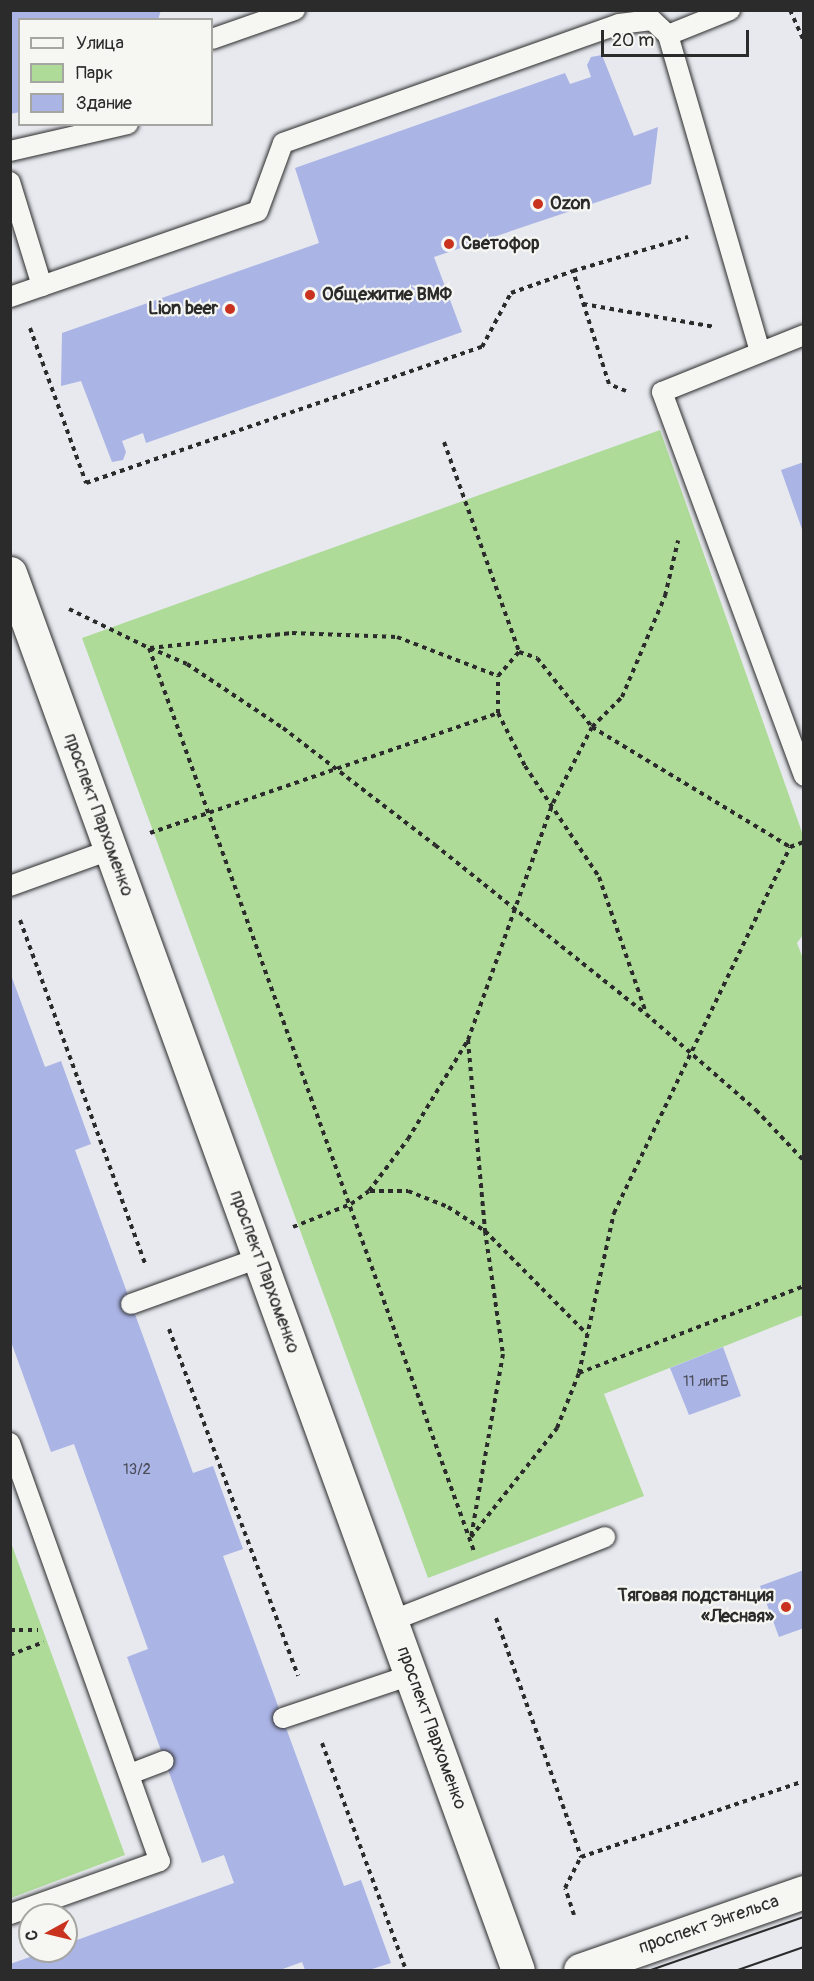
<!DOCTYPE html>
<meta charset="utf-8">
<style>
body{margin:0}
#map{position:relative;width:814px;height:1981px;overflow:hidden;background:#e7e9ef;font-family:Pangolin,sans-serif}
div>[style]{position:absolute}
.green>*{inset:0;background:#afdb99}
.building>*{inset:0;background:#aab4e5}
.path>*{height:4px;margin-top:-2px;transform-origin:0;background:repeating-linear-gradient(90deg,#2b2b2b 0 4.5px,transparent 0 9px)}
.roads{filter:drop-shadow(0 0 2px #2b2b2b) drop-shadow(0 0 2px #2b2b2b)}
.service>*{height:20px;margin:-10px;padding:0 10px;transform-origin:10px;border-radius:10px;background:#f6f6f2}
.minor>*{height:33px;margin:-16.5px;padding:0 16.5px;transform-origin:16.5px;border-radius:16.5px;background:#f6f6f2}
.primary>*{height:33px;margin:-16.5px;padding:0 16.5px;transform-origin:16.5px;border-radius:16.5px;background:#f6f6f2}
.tram>*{height:1.5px;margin:-0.75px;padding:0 0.75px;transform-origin:0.75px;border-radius:0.75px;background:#2b2b2b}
.dots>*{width:16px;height:16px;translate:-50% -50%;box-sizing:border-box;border:3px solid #f6f6f2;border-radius:50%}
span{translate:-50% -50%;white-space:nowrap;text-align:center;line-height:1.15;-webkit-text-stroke:4.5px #f6f6f2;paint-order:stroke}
.number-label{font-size:15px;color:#4b4d5a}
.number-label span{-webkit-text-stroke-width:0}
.poi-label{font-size:18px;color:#2b2b2b;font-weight:700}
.left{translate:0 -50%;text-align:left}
.right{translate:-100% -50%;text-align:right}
.street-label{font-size:18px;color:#2b2b2b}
.frame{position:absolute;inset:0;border:12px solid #2b2b2b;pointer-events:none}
.legend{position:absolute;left:18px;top:18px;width:195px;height:108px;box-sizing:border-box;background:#f6f6f2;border:2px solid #a5a5a2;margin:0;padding:8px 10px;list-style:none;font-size:18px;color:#2b2b2b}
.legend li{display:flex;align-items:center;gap:12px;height:30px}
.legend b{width:30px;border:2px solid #a5a5a2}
.north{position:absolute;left:18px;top:1903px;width:60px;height:60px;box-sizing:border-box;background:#f6f6f2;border:2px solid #a5a5a2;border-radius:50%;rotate:262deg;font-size:16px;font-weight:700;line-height:24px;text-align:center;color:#2b2b2b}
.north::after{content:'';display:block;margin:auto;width:21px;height:27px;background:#c8321e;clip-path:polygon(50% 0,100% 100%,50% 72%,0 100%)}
.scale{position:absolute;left:601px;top:30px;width:148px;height:27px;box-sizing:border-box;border:3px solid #2b2b2b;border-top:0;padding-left:8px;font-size:18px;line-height:21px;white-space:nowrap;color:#2b2b2b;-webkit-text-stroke:4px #f6f6f2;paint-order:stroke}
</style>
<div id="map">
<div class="green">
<div style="clip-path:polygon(660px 430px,803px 835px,803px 935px,797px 943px,804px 961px,803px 1315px,604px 1394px,644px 1496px,428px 1578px,82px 638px)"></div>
<div style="clip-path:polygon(10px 1540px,125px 1855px,11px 1898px,10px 1898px)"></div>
</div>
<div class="building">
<div style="clip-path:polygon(10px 10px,161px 10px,158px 20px,20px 20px,20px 112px,10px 114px)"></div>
<div style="clip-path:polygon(602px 55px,634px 136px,658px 127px,651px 184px,434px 257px,462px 332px,146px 443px,143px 433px,122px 441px,126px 452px,123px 460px,112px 462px,81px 381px,61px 386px,62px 333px,319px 243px,295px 168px,565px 73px,570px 84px,591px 77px,587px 65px,591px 57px)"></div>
<div style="clip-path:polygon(804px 462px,804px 532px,803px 532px,781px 470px)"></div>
<div style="clip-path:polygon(11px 975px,45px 1067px,61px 1061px,91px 1144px,75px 1150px,193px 1473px,213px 1466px,243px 1549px,223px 1556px,344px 1886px,361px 1880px,391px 1963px,369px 1970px,305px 1970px,302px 1962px,280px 1970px,10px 1970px,10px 1964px,47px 1951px,66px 1951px,66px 1944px,234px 1883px,224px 1855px,202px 1863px,127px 1657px,148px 1649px,74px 1444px,51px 1452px,10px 1339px)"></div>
<div style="clip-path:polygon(723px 1347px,741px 1396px,689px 1415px,670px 1368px)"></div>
<div style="clip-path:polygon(804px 1570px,804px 1628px,779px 1637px,760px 1586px)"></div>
</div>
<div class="path">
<div style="left:790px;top:10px;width:34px;rotate:66deg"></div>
<div style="left:583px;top:304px;width:134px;rotate:9.9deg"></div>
<div style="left:30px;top:328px;width:165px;rotate:70.1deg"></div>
<div style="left:86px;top:483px;width:419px;rotate:-19deg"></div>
<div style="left:482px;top:347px;width:61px;rotate:-61.8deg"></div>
<div style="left:511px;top:293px;width:66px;rotate:-19.5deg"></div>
<div style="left:626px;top:391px;width:18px;rotate:-158deg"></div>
<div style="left:609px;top:384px;width:119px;rotate:-107.7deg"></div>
<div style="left:573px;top:271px;width:120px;rotate:-16.5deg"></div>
<div style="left:444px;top:442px;width:223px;rotate:70.3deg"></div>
<div style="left:69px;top:609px;width:89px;rotate:26deg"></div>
<div style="left:149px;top:648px;width:960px;rotate:70.21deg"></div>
<div style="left:150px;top:648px;width:40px;rotate:23.4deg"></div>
<div style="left:187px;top:664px;width:115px;rotate:33.7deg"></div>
<div style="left:283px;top:728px;width:192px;rotate:37.6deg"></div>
<div style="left:435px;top:845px;width:270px;rotate:38.7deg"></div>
<div style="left:646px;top:1014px;width:146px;rotate:41.1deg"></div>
<div style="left:756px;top:1110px;width:70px;rotate:46.7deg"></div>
<div style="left:150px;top:648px;width:143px;rotate:-6deg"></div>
<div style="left:292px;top:633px;width:105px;rotate:2.2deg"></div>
<div style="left:397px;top:637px;width:108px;rotate:21.1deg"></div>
<div style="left:498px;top:713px;width:59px;rotate:63deg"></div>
<div style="left:525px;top:766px;width:133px;rotate:56.3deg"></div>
<div style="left:599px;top:877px;width:144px;rotate:70.9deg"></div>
<div style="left:150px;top:833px;width:368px;rotate:-19deg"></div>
<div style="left:498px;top:713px;width:37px;rotate:-90deg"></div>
<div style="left:498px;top:676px;width:32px;rotate:-49deg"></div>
<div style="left:519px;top:652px;width:19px;rotate:18deg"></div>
<div style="left:537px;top:658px;width:88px;rotate:51.4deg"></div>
<div style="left:592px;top:727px;width:232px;rotate:31.2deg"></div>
<div style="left:20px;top:920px;width:365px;rotate:70deg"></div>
<div style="left:468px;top:1040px;width:192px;rotate:84.9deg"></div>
<div style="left:485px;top:1231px;width:124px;rotate:81.7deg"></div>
<div style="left:503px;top:1354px;width:186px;rotate:99.9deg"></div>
<div style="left:370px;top:1191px;width:38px"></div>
<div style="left:408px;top:1191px;width:43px;rotate:21.8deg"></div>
<div style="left:448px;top:1207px;width:44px;rotate:33deg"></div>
<div style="left:485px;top:1231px;width:145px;rotate:45.3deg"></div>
<div style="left:293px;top:1227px;width:62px;rotate:-21.6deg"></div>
<div style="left:351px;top:1204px;width:22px;rotate:-36deg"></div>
<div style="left:369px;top:1191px;width:65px;rotate:-53.1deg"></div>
<div style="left:408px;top:1139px;width:116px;rotate:-58.8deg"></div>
<div style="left:468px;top:1040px;width:252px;rotate:-70.3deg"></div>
<div style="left:553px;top:803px;width:85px;rotate:-62.8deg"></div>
<div style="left:592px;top:727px;width:42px;rotate:-45deg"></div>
<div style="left:622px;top:697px;width:110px;rotate:-66.9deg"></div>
<div style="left:665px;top:596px;width:57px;rotate:-76.7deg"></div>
<div style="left:169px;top:1329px;width:370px;rotate:69.6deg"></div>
<div style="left:579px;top:1373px;width:164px;rotate:-77.7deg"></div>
<div style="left:614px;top:1213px;width:406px;rotate:-64.3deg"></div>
<div style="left:790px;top:847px;width:15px;rotate:-20deg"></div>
<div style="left:471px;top:1537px;width:139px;rotate:-51.7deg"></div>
<div style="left:557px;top:1428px;width:59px;rotate:-68.2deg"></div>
<div style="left:579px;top:1373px;width:241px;rotate:-21.1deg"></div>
<div style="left:496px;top:1618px;width:254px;rotate:70.4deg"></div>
<div style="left:10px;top:1630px;width:28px"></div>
<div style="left:10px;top:1655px;width:36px;rotate:-21deg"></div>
<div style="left:322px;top:1743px;width:242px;rotate:69.7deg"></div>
<div style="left:574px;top:1915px;width:28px;rotate:-108deg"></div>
<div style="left:565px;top:1888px;width:35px;rotate:-63deg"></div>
<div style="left:581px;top:1857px;width:236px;rotate:-18.8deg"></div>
</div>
<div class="roads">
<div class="service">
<div style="left:668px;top:35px;width:67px;rotate:-22deg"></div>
<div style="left:212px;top:39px;width:88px;rotate:-19.3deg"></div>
<div style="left:10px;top:151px;width:121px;rotate:-12.9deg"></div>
<div style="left:10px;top:182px;width:109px;rotate:72.9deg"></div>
<div style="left:10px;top:297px;width:262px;rotate:-19.1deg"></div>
<div style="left:258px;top:211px;width:72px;rotate:-69.8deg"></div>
<div style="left:283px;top:143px;width:356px;rotate:-19.5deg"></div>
<div style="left:619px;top:24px;width:33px;rotate:-7deg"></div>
<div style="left:652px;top:20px;width:22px;rotate:43deg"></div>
<div style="left:668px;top:35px;width:329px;rotate:73.8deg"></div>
<div style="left:804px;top:335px;width:153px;rotate:158.1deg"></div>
<div style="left:662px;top:392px;width:409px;rotate:69.7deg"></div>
<div style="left:10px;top:886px;width:106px;rotate:-19.8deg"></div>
<div style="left:131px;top:1304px;width:136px;rotate:-19.8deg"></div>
<div style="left:10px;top:1443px;width:444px;rotate:70.3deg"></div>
<div style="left:160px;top:1861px;width:159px;rotate:160.5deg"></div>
<div style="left:391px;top:1621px;width:230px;rotate:-21.4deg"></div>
<div style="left:283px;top:1718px;width:135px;rotate:-18.6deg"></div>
<div style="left:130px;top:1774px;width:36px;rotate:-21deg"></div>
</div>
<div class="minor">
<div style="left:10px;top:573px;width:1486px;rotate:70.02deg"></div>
</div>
<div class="primary">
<div style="left:580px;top:1970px;width:237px;rotate:-19.2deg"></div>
</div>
</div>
<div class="tram">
<div style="left:651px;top:1970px;width:162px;rotate:-19.1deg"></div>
<div style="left:738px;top:1970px;width:70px;rotate:-19.2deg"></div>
</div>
<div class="dots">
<div style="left:538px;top:204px;background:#c8321e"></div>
<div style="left:449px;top:244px;background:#c8321e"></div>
<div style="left:310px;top:295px;background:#c8321e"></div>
<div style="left:230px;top:309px;background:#c8321e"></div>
<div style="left:786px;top:1607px;background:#c8321e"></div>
</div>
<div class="number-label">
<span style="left:706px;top:1382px">11 литБ</span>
<span style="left:137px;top:1470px">13/2</span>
</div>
<div class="poi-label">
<span class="left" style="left:550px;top:204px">Ozon</span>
<span class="left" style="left:461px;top:244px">Светофор</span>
<span class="left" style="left:322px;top:295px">Общежитие ВМФ</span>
<span class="right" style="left:218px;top:309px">Lion beer</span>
<span class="right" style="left:774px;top:1607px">Тяговая подстанция<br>«Лесная»</span>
</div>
<div class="street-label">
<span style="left:98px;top:815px;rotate:70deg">проспект Пархоменко</span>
<span style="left:264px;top:1272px;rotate:70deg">проспект Пархоменко</span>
<span style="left:431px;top:1728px;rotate:70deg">проспект Пархоменко</span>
<span style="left:709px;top:1925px;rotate:-19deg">проспект Энгельса</span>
</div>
<div class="frame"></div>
<ul class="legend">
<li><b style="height:8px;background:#f6f6f2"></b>Улица</li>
<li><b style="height:16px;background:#afdb99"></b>Парк</li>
<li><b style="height:16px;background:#aab4e5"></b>Здание</li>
</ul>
<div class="north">С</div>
<div class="scale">20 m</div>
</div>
